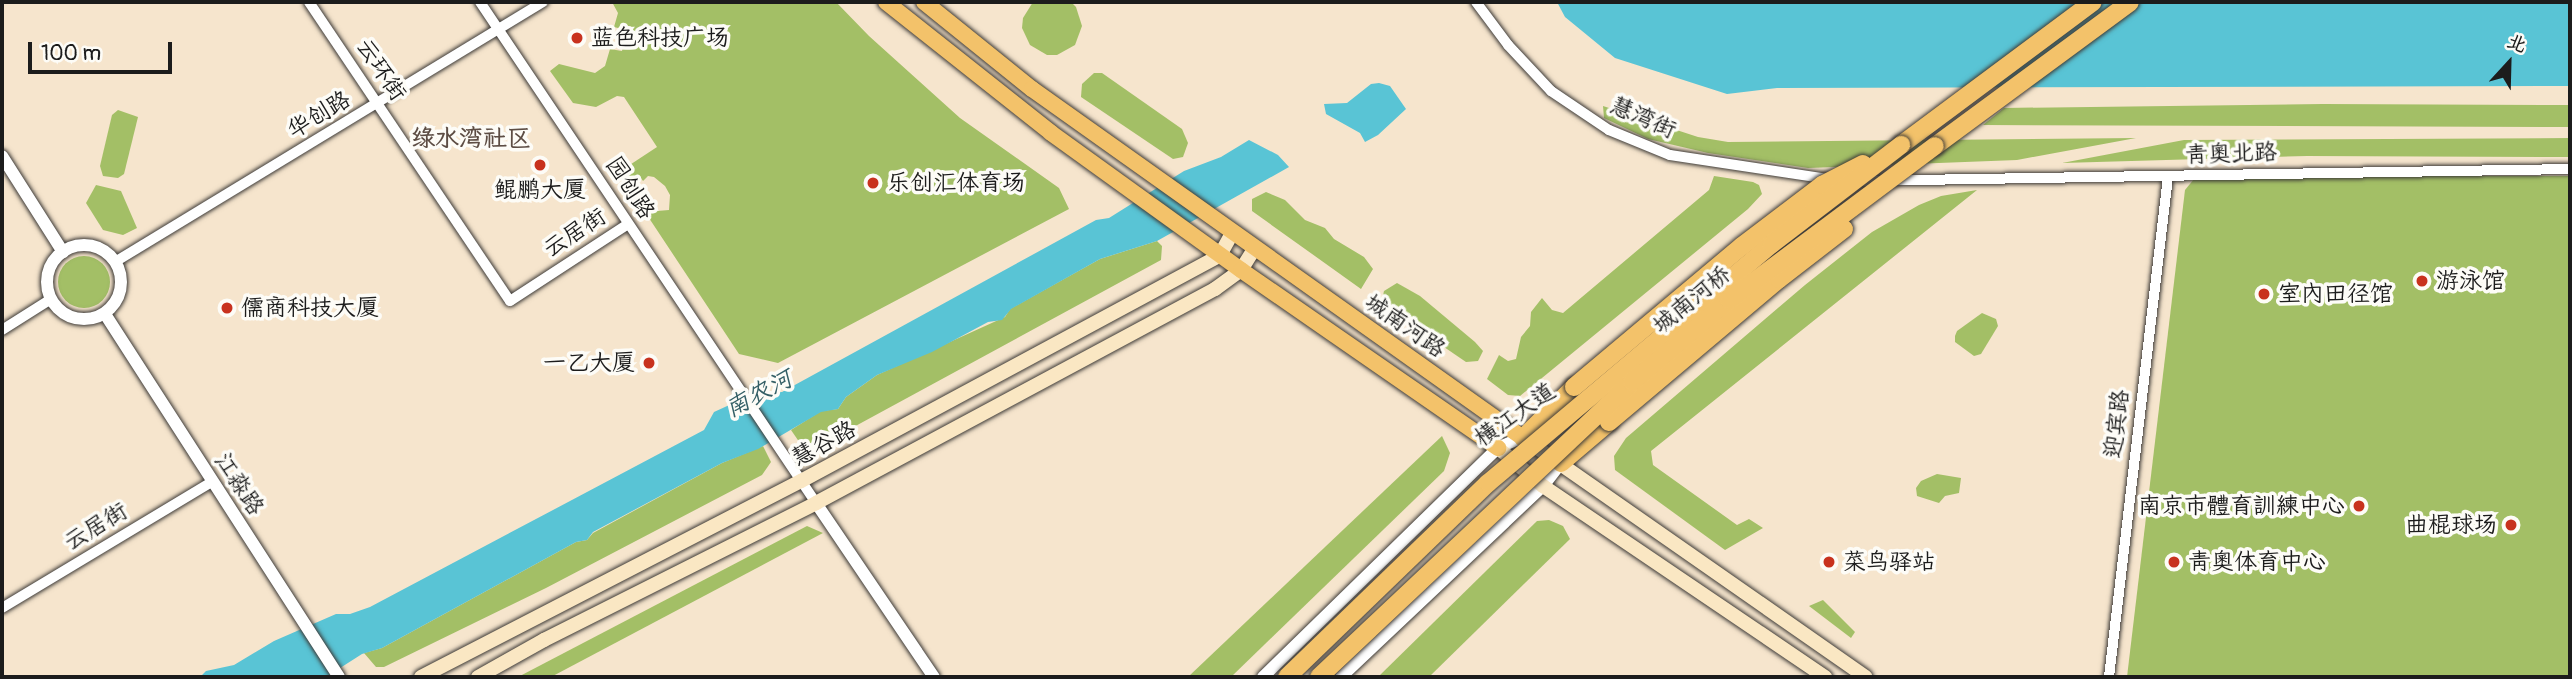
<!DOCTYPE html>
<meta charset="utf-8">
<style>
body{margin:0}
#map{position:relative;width:2572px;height:679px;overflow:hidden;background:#f6e5cd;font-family:Pangolin,"LXGW WenKai TC",sans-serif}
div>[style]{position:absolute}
.green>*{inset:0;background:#a3bf66}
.round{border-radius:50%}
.water>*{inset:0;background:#59c4d5}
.roads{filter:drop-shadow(0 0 2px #3d3a37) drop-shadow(0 0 2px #3d3a37)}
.minor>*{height:10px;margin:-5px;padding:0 5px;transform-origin:5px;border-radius:5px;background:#fff}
.tertiary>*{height:12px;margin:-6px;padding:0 6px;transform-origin:6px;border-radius:6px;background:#fff}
.tertiary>.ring{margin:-6px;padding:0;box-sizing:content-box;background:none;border:12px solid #fff;border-radius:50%}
.secondary>*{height:14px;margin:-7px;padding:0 7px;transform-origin:7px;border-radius:7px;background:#fae7c3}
.primary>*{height:16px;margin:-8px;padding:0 8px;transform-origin:8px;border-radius:8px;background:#f3c26a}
.trunk>*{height:18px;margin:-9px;padding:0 9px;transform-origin:9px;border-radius:9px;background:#f3c26a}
.bridges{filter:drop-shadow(0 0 2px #3d3a37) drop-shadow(0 0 2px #3d3a37)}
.trunk-bridge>*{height:18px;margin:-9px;padding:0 9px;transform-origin:9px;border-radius:9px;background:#f3c26a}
.dots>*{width:19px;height:19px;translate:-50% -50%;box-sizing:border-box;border:4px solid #fdfcf7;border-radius:50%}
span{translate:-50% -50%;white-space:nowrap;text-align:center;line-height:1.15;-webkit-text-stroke:7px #fdfcf7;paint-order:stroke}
.poi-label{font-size:23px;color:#1c1c1c}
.left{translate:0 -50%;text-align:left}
.right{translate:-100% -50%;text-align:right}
.street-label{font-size:23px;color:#1c1c1c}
.neighbourhood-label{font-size:24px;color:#5d4d44;font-weight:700}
.water-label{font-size:24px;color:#345f66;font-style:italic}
.frame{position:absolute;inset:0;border:4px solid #1c1c1c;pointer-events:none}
.north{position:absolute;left:2474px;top:28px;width:70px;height:70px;-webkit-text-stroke:5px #fdfcf7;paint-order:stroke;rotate:22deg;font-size:19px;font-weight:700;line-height:28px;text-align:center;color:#1c1c1c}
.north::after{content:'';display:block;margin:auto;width:24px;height:32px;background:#1c1c1c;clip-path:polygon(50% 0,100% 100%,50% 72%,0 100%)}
.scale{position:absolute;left:28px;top:42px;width:144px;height:32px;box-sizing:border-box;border:4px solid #1c1c1c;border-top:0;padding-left:9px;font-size:21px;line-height:24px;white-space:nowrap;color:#1c1c1c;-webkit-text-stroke:5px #fdfcf7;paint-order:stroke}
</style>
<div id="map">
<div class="green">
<div style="clip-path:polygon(612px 2px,836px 2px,869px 36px,960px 118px,1059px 188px,1069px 209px,778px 363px,739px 354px,645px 212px,669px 210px,670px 195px,665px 186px,654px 177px,648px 176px,643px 181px,639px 175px,626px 184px,619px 172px,657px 147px,624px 97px,617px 96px,596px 107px,573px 103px,550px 71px,559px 64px,595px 73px,605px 66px,610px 49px,622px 51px,626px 30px,614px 27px,618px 13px)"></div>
<div style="clip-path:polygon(1033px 2px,1071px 2px,1076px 7px,1082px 26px,1075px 45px,1057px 55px,1047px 55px,1030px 45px,1022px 28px,1023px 18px)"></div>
<div style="clip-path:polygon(1094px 73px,1102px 73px,1182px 129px,1188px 143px,1183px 157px,1173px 159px,1081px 97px,1082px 84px)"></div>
<div style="clip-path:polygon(2323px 104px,2570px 105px,2570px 127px,1983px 125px,2004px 108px)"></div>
<div style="clip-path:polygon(1603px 106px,1698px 137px,1728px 142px,2136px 138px,2017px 160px,1808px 168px,1708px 153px,1648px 139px,1604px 118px)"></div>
<div style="clip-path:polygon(118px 110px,138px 117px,124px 174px,118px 178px,103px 176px,100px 166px,112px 115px)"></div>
<div style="clip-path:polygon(2570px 138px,2570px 157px,2307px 156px,2062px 163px,2184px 140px)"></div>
<div style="clip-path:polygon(1714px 176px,1753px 182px,1759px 185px,1762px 194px,1748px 209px,1520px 396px,1508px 395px,1487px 379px,1499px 355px,1508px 361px,1516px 359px,1521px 337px,1530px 326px,1531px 312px,1542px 298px,1552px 310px,1563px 313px,1709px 190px)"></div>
<div style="clip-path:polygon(2374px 176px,2570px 176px,2570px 677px,2127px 677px,2185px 190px,2194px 179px)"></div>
<div style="clip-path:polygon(96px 185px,121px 191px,137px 228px,123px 235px,103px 230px,86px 203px)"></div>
<div style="clip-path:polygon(1977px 190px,1651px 451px,1653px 465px,1737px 525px,1749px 519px,1763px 528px,1725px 550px,1615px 470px,1614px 456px,1626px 438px,1805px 285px,1872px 232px,1919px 205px,1941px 196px)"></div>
<div style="clip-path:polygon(1266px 192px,1285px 200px,1305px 220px,1325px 228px,1334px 239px,1364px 257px,1373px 269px,1361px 289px,1252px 211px,1252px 199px)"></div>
<div style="clip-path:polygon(1157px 241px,1162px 246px,1161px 260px,815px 448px,802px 446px,791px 430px,821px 411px,838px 409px,846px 397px,877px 375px,1005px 317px,1010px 309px,1100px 259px)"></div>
<div class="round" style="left:58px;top:256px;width:52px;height:52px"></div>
<div style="clip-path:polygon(1397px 283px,1420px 296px,1475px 342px,1483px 351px,1478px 361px,1466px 362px,1381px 304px,1384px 291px)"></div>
<div style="clip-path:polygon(1982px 313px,1996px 319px,1998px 326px,1981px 354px,1974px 356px,1955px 342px,1955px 336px,1957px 331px)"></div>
<div style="clip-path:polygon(1442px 436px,1450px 453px,1444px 471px,1231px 677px,1188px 677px)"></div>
<div style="clip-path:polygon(763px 446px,771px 462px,762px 475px,546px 588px,384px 667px,376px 667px,364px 653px,382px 648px,576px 542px,587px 540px,593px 533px,722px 463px)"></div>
<div style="clip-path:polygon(1937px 474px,1961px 478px,1959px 493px,1945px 496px,1939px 503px,1917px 496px,1916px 488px,1921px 481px)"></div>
<div style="clip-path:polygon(1549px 520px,1563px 526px,1570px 539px,1429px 677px,1378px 677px,1537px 521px)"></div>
<div style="clip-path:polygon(807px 526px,823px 533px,551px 677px,518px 677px)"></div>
<div style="clip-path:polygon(1823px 600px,1855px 632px,1851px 638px,1809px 606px)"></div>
</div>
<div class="water">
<div style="clip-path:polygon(1557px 2px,2570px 2px,2570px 86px,1777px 88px,1727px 94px,1615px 58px,1565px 17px)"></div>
<div style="clip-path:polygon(1379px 83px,1390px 86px,1406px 109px,1378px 135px,1365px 142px,1360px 133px,1326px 114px,1324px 104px,1347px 103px,1371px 84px)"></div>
<div style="clip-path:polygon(1249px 140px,1278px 155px,1289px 167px,1157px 241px,1100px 259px,1011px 309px,1002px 320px,988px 322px,932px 352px,877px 375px,846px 397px,838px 409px,821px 412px,758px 449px,722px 463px,593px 532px,587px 540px,576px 542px,382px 648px,362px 654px,326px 677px,200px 677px,206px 671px,234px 665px,274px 641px,336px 614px,350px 614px,370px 607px,704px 430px,714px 412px,760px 391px,782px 392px,1096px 220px,1109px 218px,1184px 171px,1221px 157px)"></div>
</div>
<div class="roads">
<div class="minor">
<div style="left:309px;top:2px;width:360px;rotate:56.1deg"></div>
<div style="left:510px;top:301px;width:141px;rotate:-33.1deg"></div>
<div style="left:480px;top:2px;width:603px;rotate:56.15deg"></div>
<div style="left:1476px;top:2px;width:54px;rotate:53.3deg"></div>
<div style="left:1508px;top:45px;width:63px;rotate:46.9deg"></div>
<div style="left:1551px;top:91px;width:70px;rotate:33.9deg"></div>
<div style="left:1609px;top:130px;width:66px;rotate:22.3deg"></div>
<div style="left:1670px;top:155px;width:161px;rotate:8.6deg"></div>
<div style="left:1856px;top:181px;width:714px;rotate:-0.96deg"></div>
<div style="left:115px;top:262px;width:501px;rotate:-31.28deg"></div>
<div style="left:2px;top:330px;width:58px;rotate:-32.3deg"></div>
<div style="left:2px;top:608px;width:245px;rotate:-31deg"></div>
<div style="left:2109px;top:677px;width:503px;rotate:-83.27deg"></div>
</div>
<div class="tertiary">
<div style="left:2px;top:156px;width:114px;rotate:57.6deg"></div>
<div class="ring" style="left:47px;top:245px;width:62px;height:62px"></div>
<div style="left:105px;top:314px;width:432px;rotate:57.2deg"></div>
<div style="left:816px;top:503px;width:210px;rotate:55.9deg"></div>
<div style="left:1263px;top:677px;width:328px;rotate:-44.3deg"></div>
<div style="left:1498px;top:448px;width:32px;rotate:-24deg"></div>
<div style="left:1341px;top:677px;width:278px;rotate:-43.4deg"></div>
<div style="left:1543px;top:486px;width:37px;rotate:-52deg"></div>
</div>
<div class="secondary">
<div style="left:1526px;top:440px;width:414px;rotate:34.9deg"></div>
<div style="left:1498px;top:448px;width:59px;rotate:40.2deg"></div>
<div style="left:1543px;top:486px;width:341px;rotate:34.1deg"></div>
<div style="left:421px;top:677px;width:428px;rotate:-27.3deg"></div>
<div style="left:801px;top:481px;width:476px;rotate:-28.3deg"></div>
<div style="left:1220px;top:255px;width:26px;rotate:-61deg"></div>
<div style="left:478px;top:677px;width:76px;rotate:-29.3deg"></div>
<div style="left:544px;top:640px;width:305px;rotate:-26.7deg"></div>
<div style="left:816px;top:503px;width:453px;rotate:-28.2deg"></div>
<div style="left:1215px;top:289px;width:32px;rotate:-36deg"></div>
<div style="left:1241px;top:270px;width:26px;rotate:-58deg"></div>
</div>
<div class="primary">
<div style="left:886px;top:2px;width:211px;rotate:38.4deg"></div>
<div style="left:1051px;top:133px;width:234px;rotate:35.8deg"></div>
<div style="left:1241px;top:270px;width:313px;rotate:34.7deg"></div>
<div style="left:924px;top:2px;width:139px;rotate:38.9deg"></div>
<div style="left:1032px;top:89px;width:602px;rotate:35.4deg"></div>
</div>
<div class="trunk">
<div style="left:1901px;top:145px;width:239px;rotate:-36.7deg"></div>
<div style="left:1935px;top:146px;width:242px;rotate:-36.4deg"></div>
<div style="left:1523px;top:438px;width:72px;rotate:-45deg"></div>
<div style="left:1561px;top:463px;width:63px;rotate:-40.5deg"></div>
</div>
</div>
<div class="bridges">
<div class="trunk-bridge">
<div style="left:1574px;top:387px;width:219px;rotate:-40deg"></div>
<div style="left:1742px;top:246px;width:101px;rotate:-37.3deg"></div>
<div style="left:1822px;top:185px;width:46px;rotate:-27.1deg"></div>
<div style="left:1609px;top:422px;width:222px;rotate:-40.1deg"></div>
<div style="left:1779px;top:279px;width:82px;rotate:-37.6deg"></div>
<div style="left:1287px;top:677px;width:279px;rotate:-44deg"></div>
<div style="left:1488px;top:483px;width:371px;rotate:-40.1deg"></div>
<div style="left:1772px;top:244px;width:163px;rotate:-37.5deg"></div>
<div style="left:1319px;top:677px;width:430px;rotate:-43.3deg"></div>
<div style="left:1632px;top:382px;width:127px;rotate:-40.2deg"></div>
<div style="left:1729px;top:300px;width:257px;rotate:-36.8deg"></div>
</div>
</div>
<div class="dots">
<div style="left:577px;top:38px;background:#c8321e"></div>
<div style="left:540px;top:165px;background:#c8321e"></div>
<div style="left:873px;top:183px;background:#c8321e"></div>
<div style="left:2422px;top:281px;background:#c8321e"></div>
<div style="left:2264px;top:294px;background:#c8321e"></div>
<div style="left:227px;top:308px;background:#c8321e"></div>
<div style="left:649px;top:363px;background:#c8321e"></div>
<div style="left:2359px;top:506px;background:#c8321e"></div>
<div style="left:2511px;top:525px;background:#c8321e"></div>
<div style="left:1829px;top:562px;background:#c8321e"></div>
<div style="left:2174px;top:562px;background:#c8321e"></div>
</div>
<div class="poi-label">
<span class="left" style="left:591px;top:38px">蓝色科技广场</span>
<span class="left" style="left:887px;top:183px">乐创汇体育场</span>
<span style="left:540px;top:190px">鲲鹏大厦</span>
<span class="left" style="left:2436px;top:281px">游泳馆</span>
<span class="left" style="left:2278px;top:294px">室内田径馆</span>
<span class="left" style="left:241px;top:308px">儒商科技大厦</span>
<span class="right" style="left:635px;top:363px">一乙大厦</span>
<span class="right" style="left:2345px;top:506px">南京市體育訓練中心</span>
<span class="right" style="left:2497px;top:525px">曲棍球场</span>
<span class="left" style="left:1843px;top:562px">菜鸟驿站</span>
<span class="left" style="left:2188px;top:562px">青奥体育中心</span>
</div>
<div class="street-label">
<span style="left:381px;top:70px;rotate:56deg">云环街</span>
<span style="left:319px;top:115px;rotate:-31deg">华创路</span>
<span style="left:1643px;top:118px;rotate:24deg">慧湾街</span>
<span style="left:2231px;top:154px;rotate:-2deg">青奥北路</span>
<span style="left:630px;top:188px;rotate:57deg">园创路</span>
<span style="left:575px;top:233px;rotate:-33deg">云居街</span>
<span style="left:1692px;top:300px;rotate:-39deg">城南河桥</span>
<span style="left:1405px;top:326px;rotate:35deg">城南河路</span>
<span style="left:1515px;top:415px;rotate:-35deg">横江大道</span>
<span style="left:2117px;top:424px;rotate:-83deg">迎宾路</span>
<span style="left:824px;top:444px;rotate:-28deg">慧谷路</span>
<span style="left:239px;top:484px;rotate:57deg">江淼路</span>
<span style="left:96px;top:527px;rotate:-31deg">云居街</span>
</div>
<div class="neighbourhood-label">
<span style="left:471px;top:139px">绿水湾社区</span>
</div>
<div class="water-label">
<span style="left:759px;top:394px;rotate:-28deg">南农河</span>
</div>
<div class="frame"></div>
<div class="north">北</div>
<div class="scale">100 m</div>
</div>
